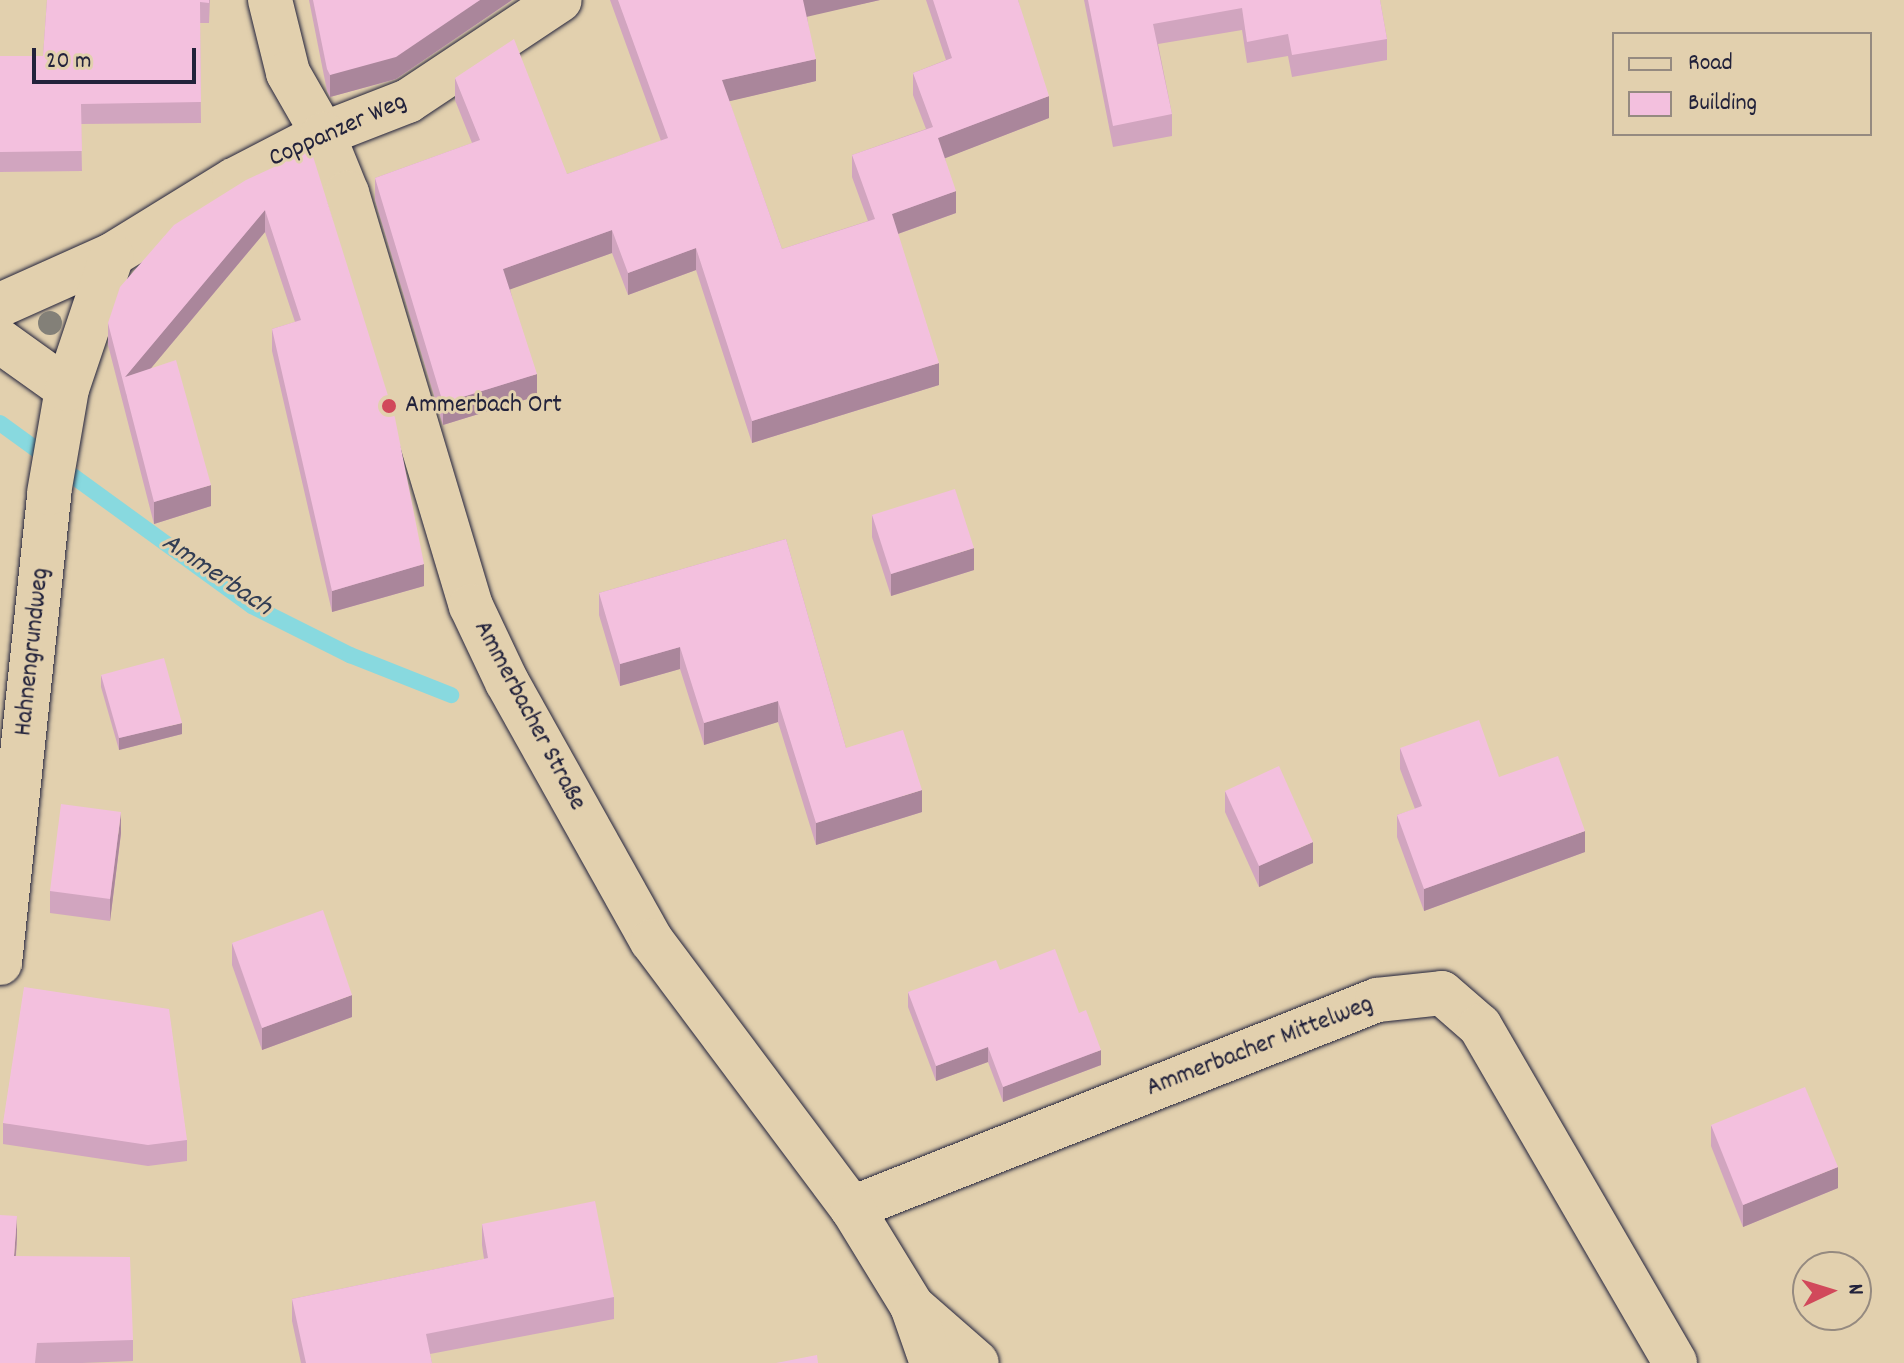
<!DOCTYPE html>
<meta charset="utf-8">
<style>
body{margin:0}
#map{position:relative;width:1904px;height:1363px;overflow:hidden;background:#e2d0ae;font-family:Dekko,sans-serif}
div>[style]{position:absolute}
.stream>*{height:16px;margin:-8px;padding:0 8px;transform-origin:8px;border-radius:8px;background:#88d9df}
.roads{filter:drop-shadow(0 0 2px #22223b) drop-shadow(0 0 2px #22223b)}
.minor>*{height:44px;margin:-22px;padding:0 22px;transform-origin:22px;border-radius:22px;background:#e2d0ae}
.major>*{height:44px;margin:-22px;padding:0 22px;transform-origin:22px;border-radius:22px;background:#e2d0ae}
.trees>*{width:24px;height:24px;margin:-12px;border-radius:50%;background:#838078}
.wall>*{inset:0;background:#d1a5bf}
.shaded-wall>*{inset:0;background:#aa869b}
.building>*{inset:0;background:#f3c0de}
.dots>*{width:22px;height:22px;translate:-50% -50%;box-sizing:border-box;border:4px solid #e2d0ae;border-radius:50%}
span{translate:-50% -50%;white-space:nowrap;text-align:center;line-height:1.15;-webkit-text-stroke:6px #e2d0ae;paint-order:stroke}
.street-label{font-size:26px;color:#22223b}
.poi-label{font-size:26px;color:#22223b}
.left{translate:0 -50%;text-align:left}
.water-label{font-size:28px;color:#313d54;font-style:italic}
.legend{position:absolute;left:1612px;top:32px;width:260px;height:104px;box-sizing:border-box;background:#e2d0ae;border:2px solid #958a80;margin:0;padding:10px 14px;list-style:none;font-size:24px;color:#22223b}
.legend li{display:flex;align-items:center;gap:16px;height:40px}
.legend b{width:40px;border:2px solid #958a80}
.north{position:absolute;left:1792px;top:1251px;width:80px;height:80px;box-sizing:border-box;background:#e2d0ae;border:2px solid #958a80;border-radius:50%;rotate:86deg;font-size:22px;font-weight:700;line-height:32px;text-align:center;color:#22223b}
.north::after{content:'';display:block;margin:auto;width:28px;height:36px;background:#d1495b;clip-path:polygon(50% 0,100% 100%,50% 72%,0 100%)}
.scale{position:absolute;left:32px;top:48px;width:164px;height:36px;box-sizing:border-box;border:4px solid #22223b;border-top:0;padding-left:10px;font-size:24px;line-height:28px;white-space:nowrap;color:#22223b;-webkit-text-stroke:6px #e2d0ae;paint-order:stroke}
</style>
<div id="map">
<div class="stream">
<div style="left:0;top:423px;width:311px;rotate:36deg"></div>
<div style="left:252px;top:606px;width:110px;rotate:26.6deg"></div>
<div style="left:350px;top:655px;width:109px;rotate:21.6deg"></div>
</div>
<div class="roads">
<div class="minor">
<div style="left:0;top:305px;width:123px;rotate:-24.1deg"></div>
<div style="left:112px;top:255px;width:143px;rotate:-31.6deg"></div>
<div style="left:234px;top:180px;width:100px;rotate:-27.3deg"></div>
<div style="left:323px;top:134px;width:91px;rotate:-21.2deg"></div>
<div style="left:408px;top:101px;width:182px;rotate:-33.6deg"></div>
<div style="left:0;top:341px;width:82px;rotate:35.6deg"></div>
<div style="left:0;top:963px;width:473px;rotate:-84deg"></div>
<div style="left:49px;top:493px;width:106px;rotate:-80.2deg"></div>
<div style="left:67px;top:389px;width:141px;rotate:-71.4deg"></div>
<div style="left:852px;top:1208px;width:565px;rotate:-21.61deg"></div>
<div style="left:1377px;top:1000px;width:65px;rotate:-6.1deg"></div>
<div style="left:1442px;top:993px;width:50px;rotate:41deg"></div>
<div style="left:1480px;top:1026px;width:389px;rotate:59.9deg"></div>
<div style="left:912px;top:1306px;width:86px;rotate:41.2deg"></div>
</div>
<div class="major">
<div style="left:270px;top:0;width:75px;rotate:76.1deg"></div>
<div style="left:288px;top:73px;width:70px;rotate:60.2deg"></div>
<div style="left:323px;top:134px;width:64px;rotate:67.9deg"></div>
<div style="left:347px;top:193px;width:431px;rotate:73.3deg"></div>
<div style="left:471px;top:606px;width:84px;rotate:64.7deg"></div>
<div style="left:507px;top:682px;width:297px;rotate:60.8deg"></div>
<div style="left:652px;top:941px;width:334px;rotate:53.2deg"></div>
<div style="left:852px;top:1208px;width:115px;rotate:58.5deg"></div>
<div style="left:912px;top:1306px;width:60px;rotate:70.7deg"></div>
</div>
</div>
<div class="trees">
<div style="left:50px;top:323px"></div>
</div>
<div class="wall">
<div style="clip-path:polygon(47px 0,210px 0,209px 23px,200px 23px,201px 123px,81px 124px,82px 171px,0 172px,0 56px,43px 56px)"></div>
<div style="clip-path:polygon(309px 0,512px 0,396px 79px,330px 97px,327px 91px)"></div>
<div style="clip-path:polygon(610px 0,880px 0,807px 16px,816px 81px,729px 101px,782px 249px,868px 221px,852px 177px,852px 155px,926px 129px,913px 95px,913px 73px,946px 60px,926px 0,1018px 0,1049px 118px,945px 158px,956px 213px,898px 234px,939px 385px,752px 443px,696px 270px,628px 295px,612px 253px,510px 289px,537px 396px,443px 425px,375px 200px,375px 178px,472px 143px,455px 100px,455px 78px,567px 174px,661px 141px)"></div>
<div style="clip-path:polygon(1084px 0,1380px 0,1387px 39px,1387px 60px,1292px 77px,1288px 56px,1247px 63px,1242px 30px,1158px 44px,1172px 114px,1172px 136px,1113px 147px)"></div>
<div style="clip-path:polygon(311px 150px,424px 586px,332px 612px,272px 351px,272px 329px,295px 322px,265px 232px,150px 369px,211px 506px,154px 524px,108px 345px,108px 323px)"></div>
<div style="clip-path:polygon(872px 515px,974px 570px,891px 596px,872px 537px)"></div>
<div style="clip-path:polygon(786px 539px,846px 748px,922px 812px,816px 845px,778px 722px,704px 745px,680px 669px,620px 686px,599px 615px,599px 593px)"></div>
<div style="clip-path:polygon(101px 675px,182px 734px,119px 750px,101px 687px)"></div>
<div style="clip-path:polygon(1400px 748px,1499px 777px,1585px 852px,1424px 911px,1397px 837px,1397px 815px,1415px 809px,1400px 769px)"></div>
<div style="clip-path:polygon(1225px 791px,1313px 863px,1259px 887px,1225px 812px)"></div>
<div style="clip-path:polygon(121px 833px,110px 921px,50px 913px,50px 891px)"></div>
<div style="clip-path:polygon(232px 943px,352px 1017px,262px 1050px,232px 965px)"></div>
<div style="clip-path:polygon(1000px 970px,1079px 1013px,1101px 1065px,1003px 1102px,988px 1062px,936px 1081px,908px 1007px,908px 992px)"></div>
<div style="clip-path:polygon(3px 1123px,187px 1140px,187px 1161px,148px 1166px,3px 1144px)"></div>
<div style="clip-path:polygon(1711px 1125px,1838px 1188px,1743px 1227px,1711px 1146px)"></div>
<div style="clip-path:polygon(482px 1224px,614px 1297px,614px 1319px,430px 1354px,432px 1363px,301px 1363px,292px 1321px,292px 1299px,484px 1259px,482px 1245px)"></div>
<div style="clip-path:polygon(17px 1238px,16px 1256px,133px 1340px,133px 1361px,82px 1363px,0 1363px)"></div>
</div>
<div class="shaded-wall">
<div style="clip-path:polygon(480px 0,512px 0,396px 79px,330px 97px,330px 75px)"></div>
<div style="clip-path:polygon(802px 0,880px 0,802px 18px)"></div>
<div style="clip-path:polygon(816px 59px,816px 81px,722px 103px,722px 80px)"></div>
<div style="clip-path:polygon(1049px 96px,1049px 118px,938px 161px,938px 138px)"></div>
<div style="clip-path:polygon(956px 191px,956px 213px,892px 236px,892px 214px)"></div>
<div style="clip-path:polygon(265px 210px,265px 232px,127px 397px,125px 377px)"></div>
<div style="clip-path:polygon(612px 230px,612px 253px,503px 292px,503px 269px)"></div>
<div style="clip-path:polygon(696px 248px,696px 270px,628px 295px,628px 273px)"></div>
<div style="clip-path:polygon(939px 363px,939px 385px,752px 443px,752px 421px)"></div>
<div style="clip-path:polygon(537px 374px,537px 396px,443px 425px,443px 403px)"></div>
<div style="clip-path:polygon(211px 485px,211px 506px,154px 524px,154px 502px)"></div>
<div style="clip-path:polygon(974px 548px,974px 570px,891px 596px,891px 574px)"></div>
<div style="clip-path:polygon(424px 564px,424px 586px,332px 612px,332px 591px)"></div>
<div style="clip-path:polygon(680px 647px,680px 669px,620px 686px,620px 664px)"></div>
<div style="clip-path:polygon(778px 701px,778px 722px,704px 745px,704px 723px)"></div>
<div style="clip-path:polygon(182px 723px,182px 734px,119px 750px,119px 738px)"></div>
<div style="clip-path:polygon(922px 790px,922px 812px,816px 845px,816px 823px)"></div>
<div style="clip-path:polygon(121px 812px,121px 833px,110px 921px,110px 899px)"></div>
<div style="clip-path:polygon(1585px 831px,1585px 852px,1424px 911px,1424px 889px)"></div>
<div style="clip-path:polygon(1313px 842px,1313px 863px,1259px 887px,1259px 866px)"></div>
<div style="clip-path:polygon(352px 995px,352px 1017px,262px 1050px,262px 1028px)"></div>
<div style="clip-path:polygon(988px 1047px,988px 1062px,936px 1081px,936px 1066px)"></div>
<div style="clip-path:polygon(1101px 1050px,1101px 1065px,1003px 1102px,1003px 1087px)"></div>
<div style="clip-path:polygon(1838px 1167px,1838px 1188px,1743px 1227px,1743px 1205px)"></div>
<div style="clip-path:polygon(17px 1216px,17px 1238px,14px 1278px,14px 1256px)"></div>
</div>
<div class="building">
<div style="clip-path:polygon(47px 0,209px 0,209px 3px,200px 2px,201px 102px,81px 104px,82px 151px,0 152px,0 56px,43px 56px)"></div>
<div style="clip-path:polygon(313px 0,480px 0,396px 57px,330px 75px,327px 69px)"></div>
<div style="clip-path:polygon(618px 0,803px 0,816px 59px,722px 80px,782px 249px,875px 219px,852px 155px,933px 127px,913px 73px,952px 58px,933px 0,1018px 0,1049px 96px,938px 138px,956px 191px,892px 214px,939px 363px,752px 421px,696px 248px,628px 273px,612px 230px,503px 269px,537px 374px,443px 403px,375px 178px,480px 140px,455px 78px,514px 39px,567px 174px,668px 138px)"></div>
<div style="clip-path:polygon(1088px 0,1380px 0,1387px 39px,1292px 55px,1288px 34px,1247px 42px,1242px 8px,1153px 24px,1172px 114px,1113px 126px)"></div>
<div style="clip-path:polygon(311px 150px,395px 418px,424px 564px,332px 591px,272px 329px,301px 320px,265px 210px,125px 377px,176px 360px,211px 485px,154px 502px,108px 323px,120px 287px,174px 225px,246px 180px)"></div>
<div style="clip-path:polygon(955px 489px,974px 548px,891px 574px,872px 515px)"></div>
<div style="clip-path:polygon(786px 539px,846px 748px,903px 730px,922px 790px,816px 823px,778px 701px,704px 723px,680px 647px,620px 664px,599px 593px)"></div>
<div style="clip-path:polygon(164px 658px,182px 723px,119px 738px,101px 675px)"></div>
<div style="clip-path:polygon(1479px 720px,1499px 777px,1558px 756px,1585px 831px,1424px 889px,1397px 815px,1422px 806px,1400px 748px)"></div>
<div style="clip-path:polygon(1279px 766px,1313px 842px,1259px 866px,1225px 791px)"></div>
<div style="clip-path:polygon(61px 804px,121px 812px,110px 899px,50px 891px)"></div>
<div style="clip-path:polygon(323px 910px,352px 995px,262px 1028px,232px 943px)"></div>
<div style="clip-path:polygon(1055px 949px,1079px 1013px,1086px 1010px,1101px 1050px,1003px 1087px,988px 1047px,936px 1066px,908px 992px,996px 960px,1000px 970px)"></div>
<div style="clip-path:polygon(24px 987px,169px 1009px,187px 1140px,148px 1145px,3px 1123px)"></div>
<div style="clip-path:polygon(1805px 1087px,1838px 1167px,1743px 1205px,1711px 1125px)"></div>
<div style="clip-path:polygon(595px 1201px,614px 1297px,426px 1334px,432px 1363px,306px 1363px,292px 1299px,488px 1258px,482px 1224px)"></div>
<div style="clip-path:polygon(0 1215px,17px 1216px,14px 1256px,130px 1257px,133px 1340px,37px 1343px,35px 1363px,0 1363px)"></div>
<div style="clip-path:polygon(817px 1355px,818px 1363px,776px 1363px)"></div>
</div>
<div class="dots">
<div style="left:389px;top:406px;background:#d1495b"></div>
</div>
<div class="street-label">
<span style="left:338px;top:131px;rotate:-24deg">Coppanzer Weg</span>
<span style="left:33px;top:652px;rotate:-84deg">Hahnengrundweg</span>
<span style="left:529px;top:716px;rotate:62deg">Ammerbacher Straße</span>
<span style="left:1260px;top:1047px;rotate:-21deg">Ammerbacher Mittelweg</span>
</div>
<div class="poi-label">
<span class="left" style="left:405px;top:406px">Ammerbach Ort</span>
</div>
<div class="water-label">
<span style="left:216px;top:576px;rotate:34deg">Ammerbach</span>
</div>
<ul class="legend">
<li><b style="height:10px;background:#e2d0ae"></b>Road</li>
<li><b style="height:22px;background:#f3c0de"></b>Building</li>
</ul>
<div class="north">N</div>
<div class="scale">20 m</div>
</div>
